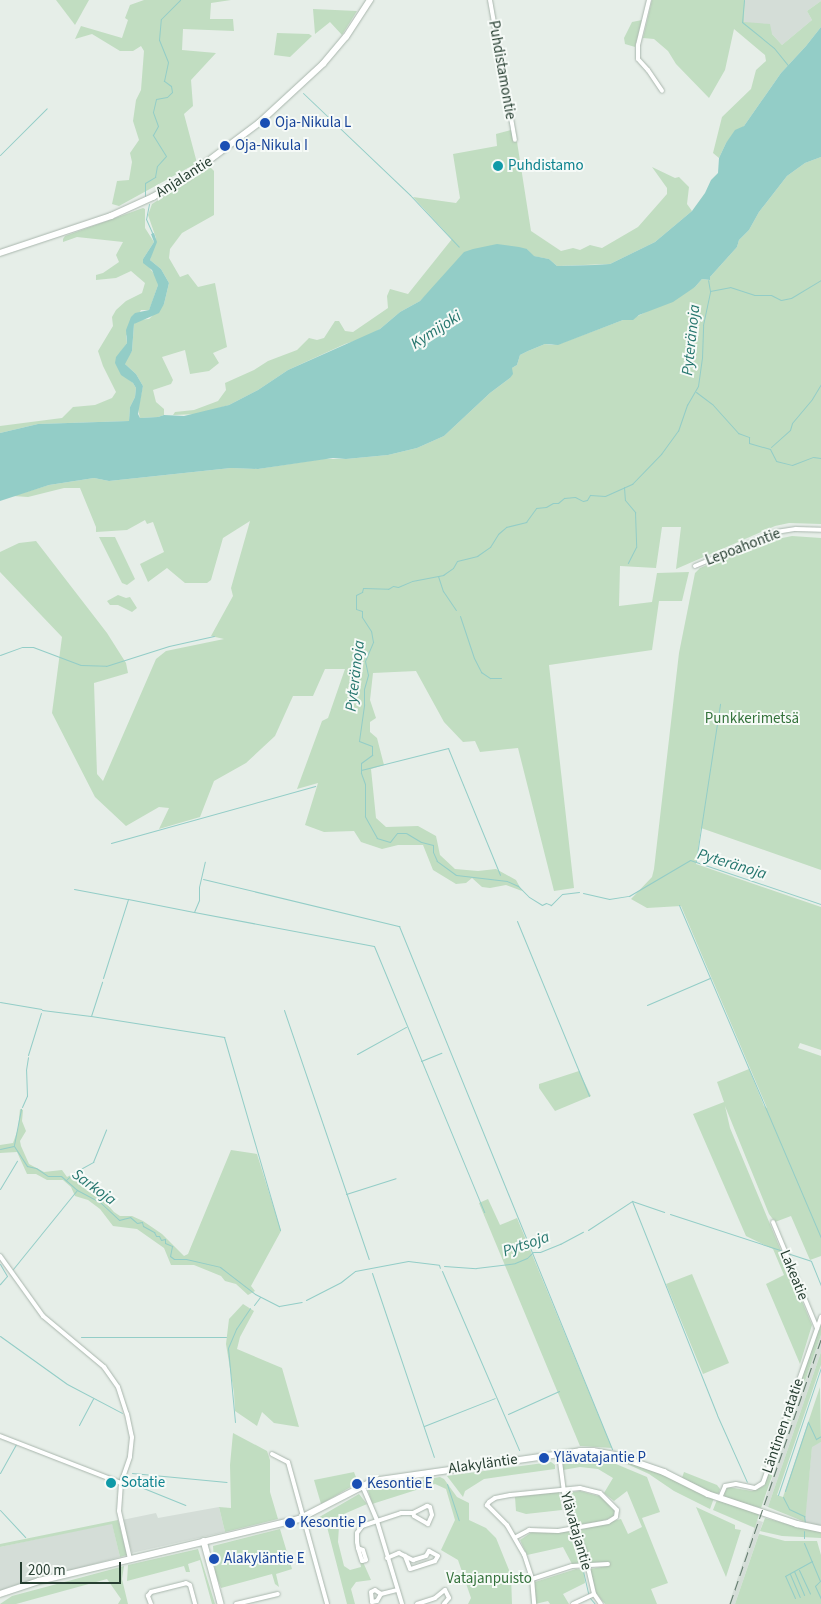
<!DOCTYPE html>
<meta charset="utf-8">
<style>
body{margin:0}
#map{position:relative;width:821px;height:1604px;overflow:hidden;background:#e6eee8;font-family:"Source Sans 3",sans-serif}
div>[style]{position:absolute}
.built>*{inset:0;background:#d4ddd7}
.green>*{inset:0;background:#c1ddc1}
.water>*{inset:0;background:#93cdc7}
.stream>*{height:1px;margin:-0.5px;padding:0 0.5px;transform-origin:0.5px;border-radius:0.5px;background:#93cdc7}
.roads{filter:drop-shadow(0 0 1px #a9b6ad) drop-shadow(0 0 1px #a9b6ad)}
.street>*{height:4px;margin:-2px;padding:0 2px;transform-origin:2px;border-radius:2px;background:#fff}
.secondary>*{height:5.5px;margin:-2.75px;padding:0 2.75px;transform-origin:2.75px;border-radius:2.75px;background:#fff}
.rail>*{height:1px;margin-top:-0.5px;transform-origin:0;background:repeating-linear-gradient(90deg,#617a6c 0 10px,transparent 0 15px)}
.dots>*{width:14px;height:14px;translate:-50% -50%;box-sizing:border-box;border:2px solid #f6faf7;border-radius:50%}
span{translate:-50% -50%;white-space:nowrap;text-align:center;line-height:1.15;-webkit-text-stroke:4px #f6faf7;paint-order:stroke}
.street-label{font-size:15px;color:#263e31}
.transit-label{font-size:15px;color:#164399}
.left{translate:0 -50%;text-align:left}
.culture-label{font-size:15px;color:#0d838f}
.park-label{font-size:15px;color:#34723b}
.water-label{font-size:16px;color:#25766e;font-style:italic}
.scale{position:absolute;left:20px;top:1562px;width:101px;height:22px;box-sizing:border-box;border:2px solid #263e31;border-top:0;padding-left:6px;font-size:15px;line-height:18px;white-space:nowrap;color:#263e31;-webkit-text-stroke:4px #f6faf7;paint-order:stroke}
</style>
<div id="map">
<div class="built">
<div style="clip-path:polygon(745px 0,821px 0,821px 1px,807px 11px,812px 20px,782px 45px,772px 34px,744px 22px)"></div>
<div style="clip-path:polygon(821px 1335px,821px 1352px,768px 1507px,763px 1505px)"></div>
<div style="clip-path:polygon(821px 1442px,821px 1525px,817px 1525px,805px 1522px,805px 1516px,812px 1446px)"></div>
<div style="clip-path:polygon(219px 1507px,225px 1532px,132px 1553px,122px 1520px,156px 1513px,158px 1518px)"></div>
<div style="clip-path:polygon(757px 1520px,763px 1522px,735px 1604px,729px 1604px)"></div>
<div style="clip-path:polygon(112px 1523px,120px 1557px,9px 1587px,0 1591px,0 1547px)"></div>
</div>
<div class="green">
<div style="clip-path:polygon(56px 0,89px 0,75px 25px)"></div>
<div style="clip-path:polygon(144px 0,231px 0,211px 3px,210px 19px,233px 19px,234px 31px,183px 29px,182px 50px,216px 53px,191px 80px,193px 106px,184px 114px,197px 163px,119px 206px,112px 204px,117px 181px,129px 180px,132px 162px,130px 153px,139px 140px,133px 121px,136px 100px,141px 90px,144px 51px,141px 46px,133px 51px,120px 51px,92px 34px,75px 39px,81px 26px,122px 38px,128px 20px,125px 18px,130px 5px)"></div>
<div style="clip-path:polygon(652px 0,745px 0,744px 22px,770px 24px,772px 34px,782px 45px,812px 20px,807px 11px,821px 1px,821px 27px,806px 46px,781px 73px,744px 126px,726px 143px,719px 158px,713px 153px,722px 117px,751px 89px,756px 70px,766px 61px,765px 55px,734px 29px,725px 70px,709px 98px,676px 64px,668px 51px,654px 39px,643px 38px)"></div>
<div style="clip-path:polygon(313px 9px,357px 11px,342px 35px,330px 22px,315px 34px)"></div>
<div style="clip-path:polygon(642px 20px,635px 47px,625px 44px,624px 38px,632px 22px)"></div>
<div style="clip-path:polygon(277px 33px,309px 34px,312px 36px,290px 57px,274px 55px)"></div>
<div style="clip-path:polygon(515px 129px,531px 231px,561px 251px,573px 248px,580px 250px,590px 245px,602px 248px,638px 227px,667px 194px,667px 188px,652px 167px,675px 178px,679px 177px,689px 187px,687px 204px,692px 211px,655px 242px,610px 264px,557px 266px,549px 259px,533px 256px,527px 249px,431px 290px,420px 301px,400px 312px,380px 329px,367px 337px,345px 344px,288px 370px,258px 390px,229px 405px,199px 414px,173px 415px,175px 412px,194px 410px,218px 401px,226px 390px,225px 383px,254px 370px,268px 361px,297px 350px,309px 338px,317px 340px,324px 338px,335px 321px,339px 321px,345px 331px,353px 332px,388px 308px,387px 296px,390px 289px,408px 294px,452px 239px,413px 197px,456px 203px,460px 198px,453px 154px,497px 146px,496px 134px)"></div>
<div style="clip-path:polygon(821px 157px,821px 524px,789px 523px,775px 526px,676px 569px,681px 527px,662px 527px,656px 568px,620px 566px,619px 606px,652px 602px,657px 573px,689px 572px,682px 601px,659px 601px,652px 650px,549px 665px,574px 888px,554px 891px,518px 748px,480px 752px,475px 741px,463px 742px,444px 722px,416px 671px,373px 673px,370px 700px,376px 718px,370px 722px,370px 732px,377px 738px,384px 765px,371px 769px,376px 818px,386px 827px,418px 826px,436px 836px,440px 855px,455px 869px,478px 871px,496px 869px,516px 880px,522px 891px,506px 885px,490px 888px,482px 887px,472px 878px,466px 883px,456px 884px,433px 870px,423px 845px,398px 845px,382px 849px,361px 842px,354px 831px,324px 832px,305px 825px,318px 783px,297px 789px,322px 721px,328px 718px,345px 669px,325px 669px,313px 696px,293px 696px,275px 736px,246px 763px,214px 781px,200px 817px,159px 829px,169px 808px,159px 807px,126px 826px,95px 797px,52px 713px,62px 637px,0 572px,0 552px,19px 543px,36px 541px,107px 633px,126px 663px,128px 673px,94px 683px,97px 774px,103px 781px,156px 659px,166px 651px,224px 639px,211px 636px,233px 596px,231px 588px,250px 521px,223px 538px,211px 580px,207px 583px,185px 583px,167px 568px,148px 582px,140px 564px,164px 552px,153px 522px,147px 524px,145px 520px,127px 530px,96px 532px,96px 527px,80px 488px,64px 488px,28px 497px,13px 496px,49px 485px,94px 478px,109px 481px,231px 468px,258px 469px,322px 459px,346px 459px,388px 455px,417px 448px,444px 436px,490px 393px,510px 378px,512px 368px,517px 365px,520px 355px,528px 351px,545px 344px,552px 345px,562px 343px,623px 320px,630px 320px,695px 287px,702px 279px,709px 280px,710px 277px,737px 247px,739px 240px,749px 230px,759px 212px,787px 176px,805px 163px)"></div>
<div style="clip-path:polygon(210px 167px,214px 171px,214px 215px,182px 233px,170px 249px,169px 258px,180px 277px,188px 274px,198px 287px,215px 283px,227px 347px,213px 353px,219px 363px,209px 371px,190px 374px,185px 350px,162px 357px,173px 380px,171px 384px,153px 390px,156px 402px,164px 409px,164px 415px,158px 417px,140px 418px,138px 409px,143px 386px,136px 374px,125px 364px,125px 361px,132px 351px,134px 324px,138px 320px,149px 319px,164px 304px,169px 283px,161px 269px,150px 260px,156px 238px,148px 215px,152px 204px)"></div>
<div style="clip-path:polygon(143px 208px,145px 209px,145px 228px,154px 242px,143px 259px,157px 278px,158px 285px,151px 305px,149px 310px,141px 310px,126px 336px,127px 343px,120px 353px,128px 379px,133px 383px,136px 388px,135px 397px,130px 407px,129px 421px,38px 424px,0 433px,0 426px,62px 418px,73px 407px,95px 405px,112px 398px,116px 392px,103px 366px,98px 351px,113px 326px,112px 317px,116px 310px,126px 301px,142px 293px,145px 283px,131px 271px,116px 278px,96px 280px,96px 275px,103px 273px,119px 262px,116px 255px,123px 242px,77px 237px,63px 242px,63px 239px,65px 236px)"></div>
<div style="clip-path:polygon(792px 536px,821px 538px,821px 870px,701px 828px,696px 864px,821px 907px,821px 1050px,800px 1043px,798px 1048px,821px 1056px,821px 1256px,810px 1260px,791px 1216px,775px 1222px,769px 1214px,725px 1106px,730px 1128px,812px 1325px,800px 1364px,766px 1284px,784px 1275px,773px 1249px,746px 1236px,693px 1114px,724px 1102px,717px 1082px,749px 1069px,764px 1106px,767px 1108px,681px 906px,647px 908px,631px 899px,652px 877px,654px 869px,679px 653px,695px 573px,700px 568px,758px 543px)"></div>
<div style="clip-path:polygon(99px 537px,115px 537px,135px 579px,127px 585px,122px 583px)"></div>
<div style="clip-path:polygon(118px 595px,126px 598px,130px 597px,137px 608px,132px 612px,118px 605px,110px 605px,107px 601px)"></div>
<div style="clip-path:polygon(579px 1071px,591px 1096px,555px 1111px,539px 1088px,539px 1084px)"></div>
<div style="clip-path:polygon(20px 1109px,23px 1110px,22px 1121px,26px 1131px,20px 1141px,21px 1146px,29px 1164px,44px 1172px,62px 1170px,67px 1177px,71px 1175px,75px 1180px,106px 1203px,114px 1212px,120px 1216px,132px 1216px,143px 1221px,162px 1234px,184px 1256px,188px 1254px,190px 1249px,231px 1150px,257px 1154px,281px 1231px,251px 1286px,255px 1291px,248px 1295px,236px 1284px,225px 1281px,221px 1276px,194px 1265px,171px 1265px,164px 1248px,137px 1229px,113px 1226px,100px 1209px,88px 1200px,75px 1196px,71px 1187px,63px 1180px,47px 1180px,36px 1174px,27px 1174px,17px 1152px,0 1153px,0 1145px,13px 1143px,18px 1129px)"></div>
<div style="clip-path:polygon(488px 1199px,500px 1225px,517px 1218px,612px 1448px,580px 1446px,479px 1203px)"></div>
<div style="clip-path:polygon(692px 1274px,729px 1363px,703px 1374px,666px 1284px)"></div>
<div style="clip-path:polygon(243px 1304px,254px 1311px,240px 1337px,237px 1349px,282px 1368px,299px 1427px,274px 1423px,262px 1412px,257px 1426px,235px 1411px,234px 1393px,226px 1344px,229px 1319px)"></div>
<div style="clip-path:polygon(821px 1323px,821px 1335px,761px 1508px,725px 1498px,724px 1493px,728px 1487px,752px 1491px,764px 1486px)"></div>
<div style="clip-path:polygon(821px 1352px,821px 1365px,777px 1495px,783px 1497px,820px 1387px,821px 1442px,812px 1447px,805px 1522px,768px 1507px)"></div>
<div style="clip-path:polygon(233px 1433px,267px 1451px,270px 1460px,270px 1492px,278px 1519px,225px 1532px,219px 1507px,231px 1508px,230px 1465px)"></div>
<div style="clip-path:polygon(589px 1453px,613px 1457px,669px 1477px,714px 1498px,710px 1509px,674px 1491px,649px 1474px,625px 1463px,590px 1456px,563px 1458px,567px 1454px)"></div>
<div style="clip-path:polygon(587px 1459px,616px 1464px,647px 1477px,660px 1512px,642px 1518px,668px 1583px,651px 1589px,657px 1604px,605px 1604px,596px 1593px,590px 1569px,607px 1566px,592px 1564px,590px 1561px,579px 1530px,621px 1519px,628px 1534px,642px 1527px,627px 1491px,614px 1501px,604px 1493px,613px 1478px,598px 1469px,580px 1467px,563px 1470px,562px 1461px)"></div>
<div style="clip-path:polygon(551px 1462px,555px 1465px,555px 1469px,484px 1479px,465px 1491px,463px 1497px,447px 1476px)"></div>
<div style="clip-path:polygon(354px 1472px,357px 1480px,356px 1484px,321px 1504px,314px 1480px)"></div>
<div style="clip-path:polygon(684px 1472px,717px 1485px,720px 1489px,719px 1493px,715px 1494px,682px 1478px)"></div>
<div style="clip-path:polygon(440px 1477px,444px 1479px,457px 1497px,469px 1503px,469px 1520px,486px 1528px,496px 1538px,511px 1575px,512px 1604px,468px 1604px,471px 1598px,458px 1560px,441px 1550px,455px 1520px,446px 1489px,435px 1484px,372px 1504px,368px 1490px)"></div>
<div style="clip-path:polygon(580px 1491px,602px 1497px,615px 1511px,613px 1517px,602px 1521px,577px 1525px,569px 1507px,567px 1493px)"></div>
<div style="clip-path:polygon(559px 1492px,562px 1510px,526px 1514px,516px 1511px,515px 1497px)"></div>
<div style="clip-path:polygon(359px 1494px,367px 1504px,344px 1514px,339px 1526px,338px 1542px,344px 1566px,350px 1570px,361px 1567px,360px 1562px,363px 1562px,371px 1580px,356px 1582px,351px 1589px,355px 1604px,347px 1604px,326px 1523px,309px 1527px,309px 1523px)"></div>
<div style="clip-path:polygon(717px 1500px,759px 1514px,755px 1528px,713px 1510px)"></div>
<div style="clip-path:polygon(696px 1507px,735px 1525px,735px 1529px,741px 1530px,726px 1577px)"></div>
<div style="clip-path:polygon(765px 1518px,802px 1528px,821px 1531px,821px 1538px,782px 1536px,760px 1531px)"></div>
<div style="clip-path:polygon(118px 1520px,127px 1555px,120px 1557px,112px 1524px,0 1547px,0 1544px)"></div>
<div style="clip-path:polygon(280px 1529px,292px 1569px,276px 1574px,279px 1587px,275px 1584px,272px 1574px,221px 1588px,215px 1573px,213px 1546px)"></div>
<div style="clip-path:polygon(569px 1531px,581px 1564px,572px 1564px,563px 1547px,527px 1555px,520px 1540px,532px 1532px)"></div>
<div style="clip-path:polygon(759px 1534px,785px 1541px,817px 1541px,821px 1555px,821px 1604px,735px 1604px)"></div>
<div style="clip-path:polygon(198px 1549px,215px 1604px,212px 1604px,200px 1560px,188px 1564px,190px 1572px,186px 1572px,184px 1566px,127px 1581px,128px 1565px)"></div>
<div style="clip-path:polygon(124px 1566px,122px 1579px,128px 1604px,118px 1604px,121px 1599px,107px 1579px,16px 1604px,0 1604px,12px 1596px)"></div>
<div style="clip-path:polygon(576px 1569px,584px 1570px,585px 1583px,563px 1594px,569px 1604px,550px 1604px,548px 1601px,535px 1604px,535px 1582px)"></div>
</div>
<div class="water">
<div style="clip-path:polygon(821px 27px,821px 157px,805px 163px,787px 176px,759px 212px,749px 230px,739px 240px,737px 247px,710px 277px,710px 280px,702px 279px,695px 287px,673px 302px,639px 315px,633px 320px,623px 320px,558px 345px,545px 344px,528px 351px,520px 355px,517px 365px,512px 368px,513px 374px,510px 378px,490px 393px,444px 436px,417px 448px,388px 455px,346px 459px,333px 458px,258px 469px,231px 468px,109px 481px,94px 478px,49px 485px,0 501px,0 433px,38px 424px,129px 421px,130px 407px,135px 397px,136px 388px,133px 383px,121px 375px,115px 363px,116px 357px,127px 343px,126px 330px,131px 317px,135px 313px,149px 310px,158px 285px,152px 270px,143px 263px,143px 259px,154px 242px,151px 234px,154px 233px,157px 242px,150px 260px,161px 269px,169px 283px,164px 304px,159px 313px,134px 324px,132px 351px,125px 364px,136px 374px,143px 386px,138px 414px,140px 418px,158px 417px,164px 415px,184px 416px,229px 405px,258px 390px,288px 370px,380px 329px,400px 312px,420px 301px,464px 252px,473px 249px,497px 244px,519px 247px,527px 249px,534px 256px,549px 259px,557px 266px,595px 265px,610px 264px,655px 242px,692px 211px,705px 193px,711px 180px,718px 173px,719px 158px,726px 143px,735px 130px,744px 126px,781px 73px,806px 46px)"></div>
</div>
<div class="stream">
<div style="left:744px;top:0;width:22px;rotate:95deg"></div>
<div style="left:742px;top:22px;width:41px;rotate:39.1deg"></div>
<div style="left:774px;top:48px;width:22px;rotate:51deg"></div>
<div style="left:497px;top:50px;width:86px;rotate:80deg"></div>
<div style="left:303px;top:93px;width:148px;rotate:43.6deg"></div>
<div style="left:410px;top:195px;width:71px;rotate:46.7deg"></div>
<div style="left:0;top:155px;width:66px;rotate:-45deg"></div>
<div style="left:145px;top:197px;width:14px;rotate:-90deg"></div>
<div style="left:145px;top:183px;width:12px;rotate:-31deg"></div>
<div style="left:155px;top:177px;width:11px;rotate:-80deg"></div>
<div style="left:157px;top:166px;width:13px;rotate:-48deg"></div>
<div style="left:166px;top:156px;width:25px;rotate:-122deg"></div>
<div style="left:153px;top:135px;width:10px;rotate:-61deg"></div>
<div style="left:158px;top:126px;width:15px;rotate:-110deg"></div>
<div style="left:153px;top:112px;width:13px;rotate:-77deg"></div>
<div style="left:156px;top:99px;width:11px;rotate:-10deg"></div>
<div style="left:167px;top:97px;width:7px;rotate:-45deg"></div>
<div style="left:172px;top:92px;width:6px;rotate:-99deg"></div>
<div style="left:171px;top:86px;width:9px;rotate:-144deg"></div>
<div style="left:164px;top:81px;width:19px;rotate:-78deg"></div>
<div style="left:168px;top:62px;width:24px;rotate:-112deg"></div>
<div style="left:159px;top:40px;width:21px;rotate:-85deg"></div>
<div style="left:161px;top:19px;width:27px;rotate:-45deg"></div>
<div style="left:149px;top:204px;width:15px;rotate:101deg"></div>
<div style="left:146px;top:219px;width:17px;rotate:66deg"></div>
<div style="left:710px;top:291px;width:20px;rotate:-11deg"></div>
<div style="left:730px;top:287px;width:25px;rotate:18deg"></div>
<div style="left:754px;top:295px;width:17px"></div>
<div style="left:771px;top:295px;width:11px;rotate:27deg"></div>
<div style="left:781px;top:300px;width:10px;rotate:-11deg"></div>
<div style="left:791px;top:298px;width:35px;rotate:-31deg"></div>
<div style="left:696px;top:392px;width:21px;rotate:37deg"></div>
<div style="left:713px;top:405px;width:38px;rotate:48deg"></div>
<div style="left:738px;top:433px;width:12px;rotate:20deg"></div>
<div style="left:749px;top:437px;width:6px;rotate:90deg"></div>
<div style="left:749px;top:443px;width:22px;rotate:16deg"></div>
<div style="left:770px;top:449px;width:13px;rotate:63deg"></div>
<div style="left:776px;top:461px;width:16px;rotate:14deg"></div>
<div style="left:792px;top:465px;width:22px;rotate:-21deg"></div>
<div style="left:813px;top:457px;width:8px;rotate:7deg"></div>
<div style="left:771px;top:447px;width:25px;rotate:-42deg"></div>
<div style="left:790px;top:430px;width:7px;rotate:-74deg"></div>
<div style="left:792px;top:423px;width:31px;rotate:-50deg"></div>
<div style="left:812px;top:399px;width:17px;rotate:-59deg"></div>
<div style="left:624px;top:487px;width:13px;rotate:86deg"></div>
<div style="left:625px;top:500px;width:16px;rotate:50deg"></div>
<div style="left:635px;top:512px;width:35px;rotate:88deg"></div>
<div style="left:636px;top:547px;width:18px;rotate:117deg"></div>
<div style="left:438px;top:576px;width:16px;rotate:72deg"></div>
<div style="left:443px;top:591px;width:23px;rotate:56deg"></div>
<div style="left:460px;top:616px;width:44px;rotate:71.6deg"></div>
<div style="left:474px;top:658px;width:16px;rotate:63deg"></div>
<div style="left:481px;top:672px;width:11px;rotate:34deg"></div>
<div style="left:490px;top:678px;width:11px"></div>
<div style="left:0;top:655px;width:23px;rotate:-20deg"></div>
<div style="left:22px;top:647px;width:11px"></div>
<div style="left:33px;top:647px;width:51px;rotate:20.6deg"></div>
<div style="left:81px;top:665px;width:25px;rotate:2deg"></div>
<div style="left:106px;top:666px;width:66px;rotate:-17.6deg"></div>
<div style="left:169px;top:646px;width:46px;rotate:-12.5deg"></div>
<div style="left:361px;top:770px;width:90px;rotate:-14.2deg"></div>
<div style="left:448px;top:748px;width:137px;rotate:67.7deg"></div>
<div style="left:111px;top:843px;width:212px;rotate:-15.6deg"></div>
<div style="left:696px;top:861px;width:159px;rotate:-81.3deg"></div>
<div style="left:203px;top:879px;width:202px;rotate:13.5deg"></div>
<div style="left:399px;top:926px;width:565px;rotate:67.84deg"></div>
<div style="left:74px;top:889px;width:54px;rotate:10.7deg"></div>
<div style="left:579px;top:892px;width:17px;rotate:173deg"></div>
<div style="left:562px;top:894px;width:16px;rotate:135deg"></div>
<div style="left:551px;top:905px;width:5px;rotate:-158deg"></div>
<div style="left:546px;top:903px;width:4px;rotate:153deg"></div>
<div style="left:542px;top:905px;width:15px;rotate:-148deg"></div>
<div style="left:529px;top:897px;width:16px;rotate:-135deg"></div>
<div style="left:518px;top:886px;width:12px;rotate:-156deg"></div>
<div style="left:507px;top:881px;width:51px;rotate:-173.3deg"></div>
<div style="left:456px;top:875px;width:24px;rotate:-144deg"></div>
<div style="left:437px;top:861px;width:10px;rotate:-114deg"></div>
<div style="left:433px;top:852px;width:7px;rotate:-90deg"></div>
<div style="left:433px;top:845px;width:12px;rotate:-166deg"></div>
<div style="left:421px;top:842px;width:17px;rotate:-149deg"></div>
<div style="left:406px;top:833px;width:9px;rotate:180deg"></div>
<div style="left:397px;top:833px;width:11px;rotate:128deg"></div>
<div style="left:390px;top:842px;width:14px;rotate:-163deg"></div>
<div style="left:377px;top:838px;width:25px;rotate:-119deg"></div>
<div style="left:365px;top:816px;width:32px;rotate:-90deg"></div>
<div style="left:365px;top:784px;width:12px;rotate:-110deg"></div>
<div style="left:361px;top:773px;width:10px;rotate:-90deg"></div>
<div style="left:361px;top:763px;width:14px;rotate:-36deg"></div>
<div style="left:372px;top:755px;width:9px;rotate:-90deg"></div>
<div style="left:372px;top:746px;width:14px;rotate:-159deg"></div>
<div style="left:359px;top:741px;width:37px;rotate:-82deg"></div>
<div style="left:364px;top:704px;width:15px;rotate:-90deg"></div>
<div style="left:364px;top:689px;width:15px;rotate:-74deg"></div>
<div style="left:368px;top:675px;width:14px;rotate:-102deg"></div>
<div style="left:365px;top:661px;width:21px;rotate:-67deg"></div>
<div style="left:373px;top:642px;width:11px;rotate:-100deg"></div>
<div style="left:371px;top:631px;width:17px;rotate:-123deg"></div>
<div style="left:362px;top:617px;width:6px;rotate:-90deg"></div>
<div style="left:362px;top:611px;width:6px;rotate:-162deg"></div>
<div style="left:356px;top:609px;width:14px;rotate:-90deg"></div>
<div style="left:356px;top:595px;width:7px;rotate:-27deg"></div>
<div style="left:362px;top:592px;width:4px;rotate:-76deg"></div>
<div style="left:363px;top:588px;width:25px;rotate:2deg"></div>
<div style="left:388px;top:589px;width:6px;rotate:-31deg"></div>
<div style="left:393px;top:586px;width:5px;rotate:11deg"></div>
<div style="left:398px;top:587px;width:15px;rotate:-23deg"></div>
<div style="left:412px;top:581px;width:32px;rotate:-11deg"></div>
<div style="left:443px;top:575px;width:12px;rotate:-35deg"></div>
<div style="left:453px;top:568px;width:8px;rotate:-60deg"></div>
<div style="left:457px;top:561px;width:21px;rotate:-14deg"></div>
<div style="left:477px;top:556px;width:16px;rotate:-35deg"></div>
<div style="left:490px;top:547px;width:15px;rotate:-58deg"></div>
<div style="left:498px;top:534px;width:11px;rotate:-41deg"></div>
<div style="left:506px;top:527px;width:21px;rotate:-14deg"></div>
<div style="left:526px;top:522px;width:17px;rotate:-54deg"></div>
<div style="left:536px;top:508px;width:10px;rotate:-6deg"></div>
<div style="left:546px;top:507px;width:8px;rotate:-30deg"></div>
<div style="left:553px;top:503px;width:5px"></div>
<div style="left:558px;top:503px;width:8px;rotate:-40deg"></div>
<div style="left:564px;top:498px;width:11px;rotate:-5deg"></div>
<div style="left:575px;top:497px;width:9px;rotate:27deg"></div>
<div style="left:583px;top:501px;width:4px;rotate:-14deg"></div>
<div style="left:587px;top:500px;width:6px;rotate:-59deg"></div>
<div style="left:590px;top:495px;width:15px;rotate:4deg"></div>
<div style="left:605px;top:496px;width:30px;rotate:-24deg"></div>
<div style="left:632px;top:484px;width:42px;rotate:-46deg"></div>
<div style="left:661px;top:454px;width:29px;rotate:-54deg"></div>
<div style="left:678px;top:431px;width:28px;rotate:-71deg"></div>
<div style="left:687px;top:405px;width:22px;rotate:-60deg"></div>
<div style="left:698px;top:386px;width:28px;rotate:-82deg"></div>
<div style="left:702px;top:358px;width:33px;rotate:-88deg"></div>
<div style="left:703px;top:325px;width:35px;rotate:-78deg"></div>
<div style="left:710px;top:291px;width:11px;rotate:-100deg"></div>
<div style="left:583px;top:893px;width:27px;rotate:13deg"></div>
<div style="left:609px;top:899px;width:20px;rotate:-9deg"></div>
<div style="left:629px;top:896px;width:71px;rotate:-30.5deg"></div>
<div style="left:690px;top:860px;width:138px;rotate:18.6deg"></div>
<div style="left:679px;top:905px;width:362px;rotate:66.9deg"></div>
<div style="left:194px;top:912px;width:183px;rotate:10.7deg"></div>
<div style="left:374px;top:946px;width:288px;rotate:67.5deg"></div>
<div style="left:517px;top:921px;width:189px;rotate:67.6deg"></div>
<div style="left:103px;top:978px;width:83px;rotate:-72.4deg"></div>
<div style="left:128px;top:899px;width:67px;rotate:11.1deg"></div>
<div style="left:194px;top:912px;width:13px;rotate:-67deg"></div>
<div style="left:199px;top:900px;width:13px;rotate:-90deg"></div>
<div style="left:199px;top:887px;width:26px;rotate:-77deg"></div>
<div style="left:0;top:1002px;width:42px;rotate:9.7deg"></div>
<div style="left:647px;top:1005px;width:69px;rotate:-23.2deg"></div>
<div style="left:42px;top:1010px;width:49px;rotate:7deg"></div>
<div style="left:91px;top:1016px;width:36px;rotate:-72deg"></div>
<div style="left:284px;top:1010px;width:263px;rotate:71.2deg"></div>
<div style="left:91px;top:1016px;width:135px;rotate:9deg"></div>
<div style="left:224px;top:1037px;width:201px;rotate:73.8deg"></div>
<div style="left:357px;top:1054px;width:56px;rotate:-28.9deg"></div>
<div style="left:28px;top:1055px;width:44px;rotate:-72.8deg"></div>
<div style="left:421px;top:1061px;width:22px;rotate:-22deg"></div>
<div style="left:22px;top:1107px;width:12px;rotate:-66deg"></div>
<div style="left:27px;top:1096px;width:26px;rotate:-92deg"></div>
<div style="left:26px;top:1070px;width:13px;rotate:-81deg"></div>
<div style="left:14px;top:1145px;width:37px;rotate:-79deg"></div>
<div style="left:0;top:1149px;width:14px;rotate:-12deg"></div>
<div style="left:14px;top:1146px;width:24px;rotate:57deg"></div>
<div style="left:27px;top:1166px;width:9px;rotate:13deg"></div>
<div style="left:36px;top:1168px;width:14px;rotate:34deg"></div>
<div style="left:48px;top:1176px;width:13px"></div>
<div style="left:61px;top:1176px;width:21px;rotate:41deg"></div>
<div style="left:77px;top:1190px;width:27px;rotate:28deg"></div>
<div style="left:101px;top:1203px;width:25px;rotate:43deg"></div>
<div style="left:119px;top:1220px;width:11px;rotate:-15deg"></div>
<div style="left:130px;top:1217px;width:9px;rotate:41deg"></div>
<div style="left:137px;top:1223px;width:5px;rotate:-11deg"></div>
<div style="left:142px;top:1222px;width:4px;rotate:76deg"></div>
<div style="left:143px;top:1226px;width:13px;rotate:29deg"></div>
<div style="left:154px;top:1232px;width:4px;rotate:63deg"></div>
<div style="left:156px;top:1236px;width:3px"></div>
<div style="left:159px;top:1236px;width:4px;rotate:63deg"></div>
<div style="left:161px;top:1240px;width:4px;rotate:-14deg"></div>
<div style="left:165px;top:1239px;width:4px;rotate:90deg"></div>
<div style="left:165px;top:1243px;width:8px;rotate:23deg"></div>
<div style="left:172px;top:1246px;width:10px;rotate:101deg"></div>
<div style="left:170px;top:1256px;width:5px;rotate:37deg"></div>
<div style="left:174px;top:1259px;width:12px"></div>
<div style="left:186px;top:1259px;width:35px;rotate:13deg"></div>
<div style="left:220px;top:1267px;width:44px;rotate:37.6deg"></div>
<div style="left:255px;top:1294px;width:27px;rotate:27deg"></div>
<div style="left:279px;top:1306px;width:23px;rotate:-10deg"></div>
<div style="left:66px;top:1180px;width:12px;rotate:-42deg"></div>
<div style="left:75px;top:1172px;width:21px;rotate:-29deg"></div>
<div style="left:93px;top:1162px;width:35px;rotate:-68deg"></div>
<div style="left:0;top:1189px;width:33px;rotate:-59deg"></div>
<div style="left:346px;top:1194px;width:52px;rotate:-17.7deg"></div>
<div style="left:632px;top:1201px;width:230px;rotate:68.3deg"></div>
<div style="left:717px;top:1415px;width:73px;rotate:65.9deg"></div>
<div style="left:670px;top:1214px;width:119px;rotate:18.1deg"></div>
<div style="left:588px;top:1230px;width:53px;rotate:-33.4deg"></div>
<div style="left:632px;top:1201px;width:34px;rotate:19deg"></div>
<div style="left:787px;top:1253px;width:25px;rotate:18deg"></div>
<div style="left:811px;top:1261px;width:27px;rotate:68deg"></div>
<div style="left:0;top:1264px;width:14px;rotate:60deg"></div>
<div style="left:7px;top:1276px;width:11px;rotate:131deg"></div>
<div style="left:444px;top:1266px;width:32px;rotate:4deg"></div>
<div style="left:476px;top:1268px;width:39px;rotate:-7deg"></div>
<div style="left:515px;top:1263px;width:13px;rotate:-23deg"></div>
<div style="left:527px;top:1258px;width:8px;rotate:-45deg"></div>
<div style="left:533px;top:1252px;width:7px"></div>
<div style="left:540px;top:1252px;width:22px;rotate:-22deg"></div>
<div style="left:560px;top:1244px;width:26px;rotate:-28deg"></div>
<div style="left:13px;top:1269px;width:102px;rotate:-51deg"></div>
<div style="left:442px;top:1271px;width:195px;rotate:66.7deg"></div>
<div style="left:372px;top:1273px;width:194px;rotate:71.4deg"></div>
<div style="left:306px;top:1300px;width:39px;rotate:-27deg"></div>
<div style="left:341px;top:1282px;width:18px;rotate:-38deg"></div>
<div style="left:355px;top:1271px;width:54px;rotate:-10.7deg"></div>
<div style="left:408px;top:1261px;width:31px;rotate:7deg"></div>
<div style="left:439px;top:1265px;width:3px;rotate:72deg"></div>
<div style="left:254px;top:1305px;width:10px;rotate:-53deg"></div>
<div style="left:0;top:1336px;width:82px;rotate:35.6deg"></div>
<div style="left:67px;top:1384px;width:62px;rotate:27.8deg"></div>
<div style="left:81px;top:1337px;width:145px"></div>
<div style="left:508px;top:1414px;width:56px;rotate:-24.3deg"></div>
<div style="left:235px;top:1422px;width:74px;rotate:-95.4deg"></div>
<div style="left:228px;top:1348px;width:21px;rotate:-67deg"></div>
<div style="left:236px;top:1329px;width:25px;rotate:-56deg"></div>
<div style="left:79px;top:1425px;width:30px;rotate:-62deg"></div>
<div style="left:424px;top:1426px;width:76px;rotate:-21.5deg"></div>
<div style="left:0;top:1473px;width:33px;rotate:-61deg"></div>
<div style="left:132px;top:1473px;width:95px;rotate:5.4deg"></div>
<div style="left:126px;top:1481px;width:64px;rotate:22.1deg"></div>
<div style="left:447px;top:1484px;width:38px;rotate:72deg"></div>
<div style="left:785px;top:1491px;width:73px;rotate:-71.6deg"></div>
<div style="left:808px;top:1422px;width:19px;rotate:65deg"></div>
<div style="left:816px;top:1439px;width:6px;rotate:-31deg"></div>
<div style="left:778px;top:1495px;width:135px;rotate:-71.4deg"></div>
<div style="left:783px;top:1497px;width:13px;rotate:63deg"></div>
<div style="left:789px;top:1509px;width:17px;rotate:25deg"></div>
<div style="left:804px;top:1516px;width:6px;rotate:81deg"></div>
<div style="left:0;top:1510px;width:37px;rotate:47deg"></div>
<div style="left:804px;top:1538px;width:7px;rotate:-90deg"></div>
<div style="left:804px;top:1543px;width:41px;rotate:67.2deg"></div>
<div style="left:820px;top:1581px;width:7px;rotate:135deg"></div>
<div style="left:815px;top:1586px;width:14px;rotate:65deg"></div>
<div style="left:799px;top:1570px;width:26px;rotate:65deg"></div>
<div style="left:583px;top:1571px;width:23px;rotate:77deg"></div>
<div style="left:794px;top:1571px;width:26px;rotate:67deg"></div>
<div style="left:790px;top:1574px;width:25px;rotate:67deg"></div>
<div style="left:590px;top:1598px;width:8px;rotate:50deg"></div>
<div style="left:795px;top:1598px;width:24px;rotate:-114deg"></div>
<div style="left:785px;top:1576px;width:31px;rotate:-29deg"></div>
</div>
<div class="roads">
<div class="street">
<div style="left:490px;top:0;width:142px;rotate:79.9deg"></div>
<div style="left:649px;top:0;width:46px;rotate:103.7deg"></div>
<div style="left:638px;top:45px;width:14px;rotate:90deg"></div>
<div style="left:638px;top:59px;width:15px;rotate:48deg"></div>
<div style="left:648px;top:70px;width:25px;rotate:56deg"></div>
<div style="left:695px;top:566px;width:88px;rotate:-22.8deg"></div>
<div style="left:776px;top:532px;width:20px;rotate:-9deg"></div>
<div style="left:796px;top:529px;width:25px;rotate:2deg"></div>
<div style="left:773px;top:1222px;width:115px;rotate:67.5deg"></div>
<div style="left:0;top:1256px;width:74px;rotate:54.4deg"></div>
<div style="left:43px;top:1316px;width:80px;rotate:39.9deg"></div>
<div style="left:104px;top:1367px;width:24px;rotate:55deg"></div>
<div style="left:118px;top:1387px;width:28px;rotate:72deg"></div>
<div style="left:127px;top:1414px;width:24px;rotate:78deg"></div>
<div style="left:132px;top:1437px;width:20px;rotate:96deg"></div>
<div style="left:130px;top:1457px;width:28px;rotate:109deg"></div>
<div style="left:121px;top:1483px;width:28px;rotate:94deg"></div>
<div style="left:119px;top:1511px;width:49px;rotate:77.1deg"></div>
<div style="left:0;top:1436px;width:130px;rotate:21.2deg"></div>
<div style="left:272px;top:1454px;width:18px;rotate:27deg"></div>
<div style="left:288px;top:1462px;width:147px;rotate:74.6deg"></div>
<div style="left:559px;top:1454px;width:53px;rotate:82.5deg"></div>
<div style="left:566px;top:1507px;width:47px;rotate:67.3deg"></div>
<div style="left:584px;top:1550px;width:45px;rotate:77.2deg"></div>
<div style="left:594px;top:1594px;width:12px;rotate:55deg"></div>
<div style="left:362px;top:1485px;width:39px;rotate:67deg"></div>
<div style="left:377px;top:1521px;width:87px;rotate:73.2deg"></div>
<div style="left:720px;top:1498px;width:13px;rotate:-67deg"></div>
<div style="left:725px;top:1486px;width:11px;rotate:-10deg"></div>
<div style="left:736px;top:1484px;width:19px;rotate:12deg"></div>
<div style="left:755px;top:1488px;width:9px;rotate:-32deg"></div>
<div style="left:763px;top:1483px;width:176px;rotate:-70.7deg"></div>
<div style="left:516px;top:1537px;width:15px;rotate:-28deg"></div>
<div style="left:529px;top:1530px;width:29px;rotate:2deg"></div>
<div style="left:558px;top:1531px;width:51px;rotate:-10.2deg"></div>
<div style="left:608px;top:1522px;width:9px;rotate:-32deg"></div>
<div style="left:616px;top:1517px;width:7px;rotate:-82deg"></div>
<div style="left:617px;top:1510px;width:24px;rotate:-135deg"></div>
<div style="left:600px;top:1493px;width:21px;rotate:-166deg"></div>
<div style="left:580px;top:1488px;width:70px;rotate:174.3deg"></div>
<div style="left:510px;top:1495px;width:15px;rotate:169deg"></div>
<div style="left:495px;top:1498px;width:7px;rotate:146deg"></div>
<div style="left:489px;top:1502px;width:4px;rotate:124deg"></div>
<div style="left:487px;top:1505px;width:28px;rotate:45deg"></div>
<div style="left:507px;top:1525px;width:34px;rotate:60deg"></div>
<div style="left:524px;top:1554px;width:26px;rotate:72deg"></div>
<div style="left:532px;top:1579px;width:25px;rotate:85deg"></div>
<div style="left:358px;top:1548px;width:5px;rotate:22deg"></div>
<div style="left:363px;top:1550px;width:10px;rotate:73deg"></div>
<div style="left:366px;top:1560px;width:4px;rotate:166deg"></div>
<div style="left:362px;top:1561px;width:14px;rotate:-107deg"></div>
<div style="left:358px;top:1548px;width:6px;rotate:-99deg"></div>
<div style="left:357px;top:1542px;width:9px;rotate:-90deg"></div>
<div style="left:357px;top:1533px;width:9px;rotate:-54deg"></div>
<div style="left:362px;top:1526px;width:41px;rotate:-18.4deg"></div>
<div style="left:401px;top:1513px;width:12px"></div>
<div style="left:413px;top:1513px;width:16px;rotate:-27deg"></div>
<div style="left:427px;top:1506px;width:3px;rotate:18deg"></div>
<div style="left:430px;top:1507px;width:8px;rotate:76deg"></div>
<div style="left:432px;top:1515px;width:10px;rotate:114deg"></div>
<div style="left:428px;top:1524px;width:16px;rotate:-150deg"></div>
<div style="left:414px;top:1516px;width:3px;rotate:-108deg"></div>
<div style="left:387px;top:1558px;width:13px;rotate:-23deg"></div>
<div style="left:399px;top:1553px;width:16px;rotate:27deg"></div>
<div style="left:413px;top:1560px;width:14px;rotate:-17deg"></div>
<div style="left:426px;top:1556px;width:6px;rotate:-59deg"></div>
<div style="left:429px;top:1551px;width:10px;rotate:29deg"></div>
<div style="left:438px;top:1556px;width:6px;rotate:121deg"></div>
<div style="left:435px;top:1561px;width:26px;rotate:162deg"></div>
<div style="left:410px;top:1569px;width:14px;rotate:-111deg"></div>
<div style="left:532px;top:1579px;width:42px;rotate:-18deg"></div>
<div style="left:572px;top:1566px;width:36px;rotate:-3deg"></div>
<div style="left:381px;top:1594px;width:7px;rotate:-146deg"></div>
<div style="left:375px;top:1590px;width:4px;rotate:153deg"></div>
<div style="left:371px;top:1592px;width:10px;rotate:84deg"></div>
<div style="left:372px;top:1602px;width:5px;rotate:-11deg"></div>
<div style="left:377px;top:1601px;width:8px;rotate:-60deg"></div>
<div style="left:381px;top:1594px;width:16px;rotate:-14deg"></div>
<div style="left:151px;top:1604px;width:9px;rotate:-111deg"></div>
<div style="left:148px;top:1596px;width:5px;rotate:-53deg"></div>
<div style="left:151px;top:1592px;width:36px;rotate:-14deg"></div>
<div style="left:186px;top:1583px;width:4px;rotate:27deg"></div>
<div style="left:190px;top:1585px;width:20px;rotate:75deg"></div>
<div style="left:236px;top:1604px;width:43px;rotate:-13.4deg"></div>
<div style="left:417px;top:1604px;width:19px;rotate:-18deg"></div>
<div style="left:435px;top:1598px;width:13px;rotate:-39deg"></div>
<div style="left:445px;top:1590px;width:9px;rotate:63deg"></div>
<div style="left:449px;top:1598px;width:8px;rotate:130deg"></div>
<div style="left:573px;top:1604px;width:23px;rotate:-25deg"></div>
</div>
<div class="secondary">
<div style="left:0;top:253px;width:117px;rotate:-18.4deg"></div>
<div style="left:111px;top:216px;width:46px;rotate:-24.3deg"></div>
<div style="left:153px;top:197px;width:39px;rotate:-30deg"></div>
<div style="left:187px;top:177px;width:90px;rotate:-36.9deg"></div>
<div style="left:259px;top:123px;width:87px;rotate:-42.7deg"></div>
<div style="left:323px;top:64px;width:35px;rotate:-50deg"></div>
<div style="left:346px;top:37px;width:44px;rotate:-57deg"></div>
<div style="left:204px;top:1541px;width:65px;rotate:74.9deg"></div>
<div style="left:0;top:1594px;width:41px;rotate:-18.4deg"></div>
<div style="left:39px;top:1581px;width:267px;rotate:-13.4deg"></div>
<div style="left:299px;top:1519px;width:83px;rotate:-27.2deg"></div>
<div style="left:373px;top:1481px;width:209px;rotate:-8.2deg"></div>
<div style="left:580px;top:1451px;width:13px"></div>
<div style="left:593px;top:1451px;width:22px;rotate:10deg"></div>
<div style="left:615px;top:1455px;width:52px;rotate:19.1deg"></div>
<div style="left:664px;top:1472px;width:49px;rotate:26.6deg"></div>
<div style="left:708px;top:1494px;width:94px;rotate:18.6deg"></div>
<div style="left:797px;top:1524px;width:25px;rotate:12deg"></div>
</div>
</div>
<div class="rail">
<div style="left:730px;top:1604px;width:280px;rotate:-71deg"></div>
</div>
<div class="dots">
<div style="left:265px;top:123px;background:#1a4fb4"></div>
<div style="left:225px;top:146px;background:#1a4fb4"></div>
<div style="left:498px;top:166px;background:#0f9aa8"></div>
<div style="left:544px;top:1458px;background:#1a4fb4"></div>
<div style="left:111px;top:1483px;background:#0f9aa8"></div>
<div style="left:357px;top:1484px;background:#1a4fb4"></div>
<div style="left:290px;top:1523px;background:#1a4fb4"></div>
<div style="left:214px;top:1559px;background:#1a4fb4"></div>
</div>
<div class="street-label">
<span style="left:502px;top:70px;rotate:80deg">Puhdistamontie</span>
<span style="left:184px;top:177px;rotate:-32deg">Anjalantie</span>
<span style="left:743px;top:547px;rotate:-21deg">Lepoahontie</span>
<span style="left:794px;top:1275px;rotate:68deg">Lakeatie</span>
<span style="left:783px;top:1426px;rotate:-71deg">Läntinen ratatie</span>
<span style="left:483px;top:1464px;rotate:-8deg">Alakyläntie</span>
<span style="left:576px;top:1531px;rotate:74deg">Ylävatajantie</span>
</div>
<div class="transit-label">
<span class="left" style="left:275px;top:123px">Oja-Nikula L</span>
<span class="left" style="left:235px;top:146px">Oja-Nikula I</span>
<span class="left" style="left:554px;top:1458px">Ylävatajantie P</span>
<span class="left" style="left:367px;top:1484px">Kesontie E</span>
<span class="left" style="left:300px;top:1523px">Kesontie P</span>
<span class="left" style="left:224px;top:1559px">Alakyläntie E</span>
</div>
<div class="culture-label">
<span class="left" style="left:508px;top:166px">Puhdistamo</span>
<span class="left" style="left:121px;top:1483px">Sotatie</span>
</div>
<div class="park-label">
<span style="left:752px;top:719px">Punkkerimetsä</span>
<span style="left:489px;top:1579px">Vatajanpuisto</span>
</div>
<div class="water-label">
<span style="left:436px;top:330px;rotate:-33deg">Kymijoki</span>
<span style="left:691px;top:340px;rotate:-84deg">Pyteränoja</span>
<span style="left:355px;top:676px;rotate:-83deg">Pyteränoja</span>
<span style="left:732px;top:864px;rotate:17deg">Pyteränoja</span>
<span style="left:94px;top:1187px;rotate:36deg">Sarkoja</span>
<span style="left:526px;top:1244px;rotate:-19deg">Pytsoja</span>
</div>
<div class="scale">200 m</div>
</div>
